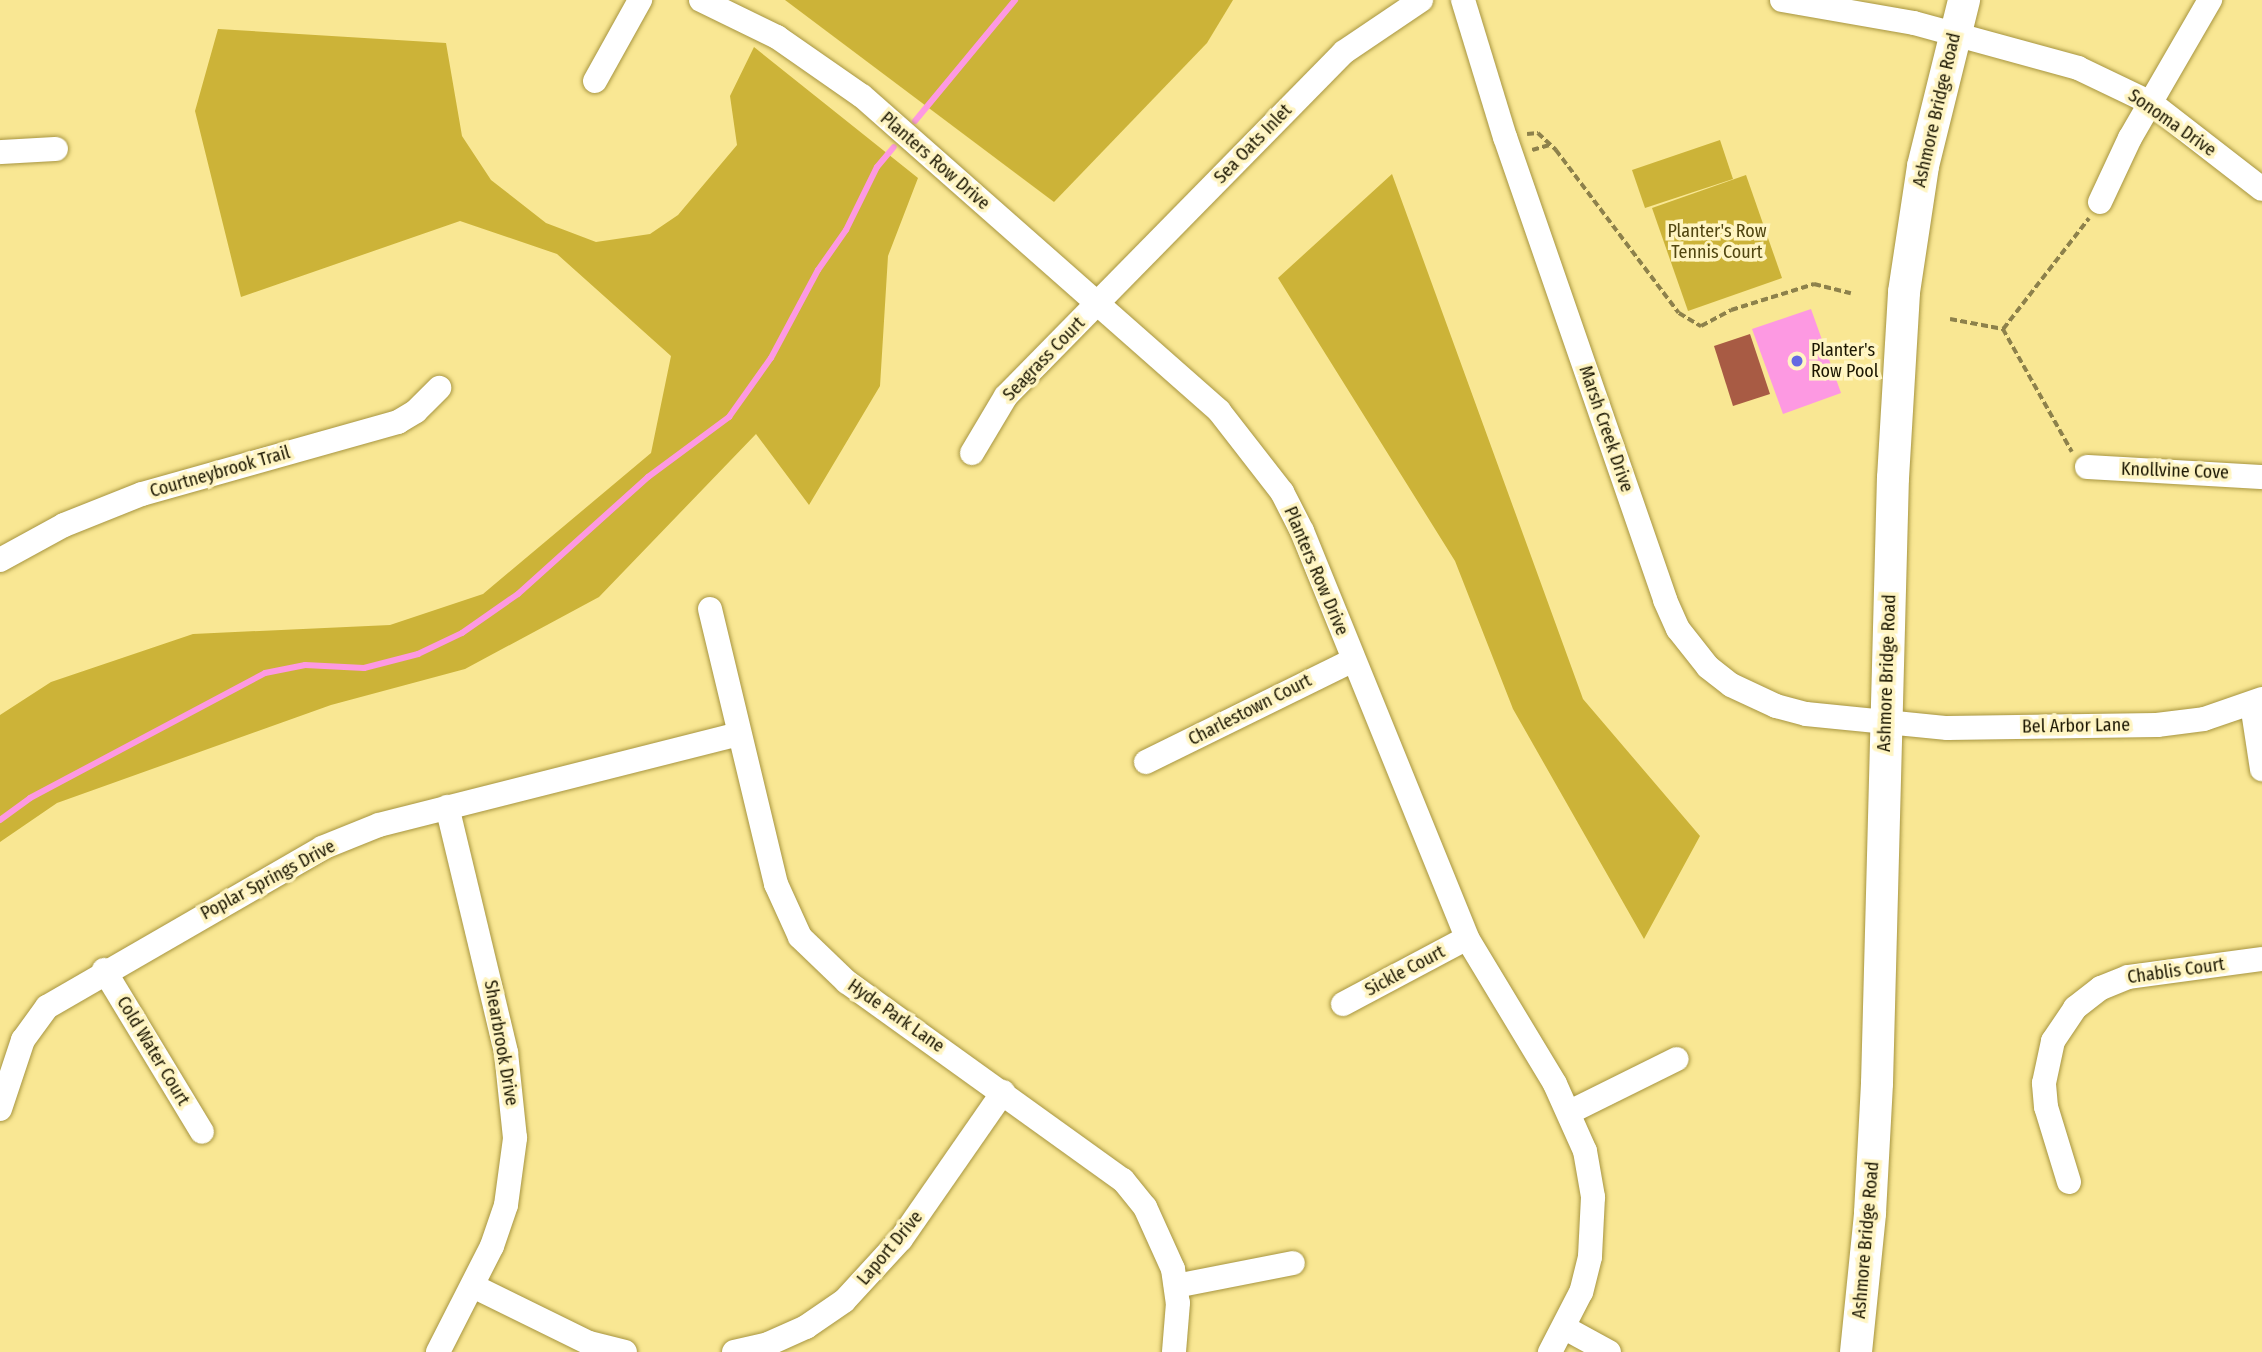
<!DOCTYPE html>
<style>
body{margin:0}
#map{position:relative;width:2262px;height:1352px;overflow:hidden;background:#f9e793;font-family:"Fira Sans Condensed",sans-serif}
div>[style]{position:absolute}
.green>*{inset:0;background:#ccb338}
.water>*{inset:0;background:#fd99e2}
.stream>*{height:6px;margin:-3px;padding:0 3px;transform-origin:3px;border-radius:3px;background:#fd99e2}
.building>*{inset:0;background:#a85b44}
.path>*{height:3.5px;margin-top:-1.75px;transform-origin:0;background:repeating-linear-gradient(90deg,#8d814b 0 7px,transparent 0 10.5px)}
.roads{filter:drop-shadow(0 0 2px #a79541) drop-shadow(0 0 2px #a79541)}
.minor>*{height:24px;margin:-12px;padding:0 12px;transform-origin:12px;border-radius:12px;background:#fff}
.major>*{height:32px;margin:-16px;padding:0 16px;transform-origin:16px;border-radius:16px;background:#fff}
.dots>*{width:19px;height:19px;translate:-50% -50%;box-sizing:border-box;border:4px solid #fff5c3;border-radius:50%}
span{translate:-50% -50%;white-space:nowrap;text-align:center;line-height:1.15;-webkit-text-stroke:7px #fff5c3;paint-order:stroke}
.street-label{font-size:18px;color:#1b1600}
.park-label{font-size:18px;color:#514610}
.poi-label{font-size:18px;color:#1b1600}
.left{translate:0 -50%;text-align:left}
</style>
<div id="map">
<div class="green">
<div style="clip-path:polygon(785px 0,1233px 0,1207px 43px,1054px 202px)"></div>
<div style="clip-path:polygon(218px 29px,446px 43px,462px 136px,491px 180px,546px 223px,596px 242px,650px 234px,678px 215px,737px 145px,730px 96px,754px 47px,918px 178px,888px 256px,880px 386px,809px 505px,756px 434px,599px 597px,465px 669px,331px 705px,57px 803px,0 842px,0 715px,51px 682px,193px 634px,390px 625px,483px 594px,651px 453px,671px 356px,557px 254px,460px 221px,241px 297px,195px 111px)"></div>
<div style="clip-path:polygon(1720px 140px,1733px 179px,1645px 208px,1632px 170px)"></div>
<div style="clip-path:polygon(1392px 174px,1583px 699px,1700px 836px,1644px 939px,1513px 709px,1455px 561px,1278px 278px)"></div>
<div style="clip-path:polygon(1746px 175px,1782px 278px,1688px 311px,1652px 208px)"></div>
</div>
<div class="water">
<div style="clip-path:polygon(1811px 309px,1841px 393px,1783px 414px,1752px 329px)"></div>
</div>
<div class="stream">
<div style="left:915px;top:121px;width:157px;rotate:-50.4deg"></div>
<div style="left:0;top:820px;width:37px;rotate:-36deg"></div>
<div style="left:30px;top:798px;width:266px;rotate:-28deg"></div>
<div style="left:265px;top:673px;width:41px;rotate:-11.3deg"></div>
<div style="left:305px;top:665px;width:59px;rotate:2.9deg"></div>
<div style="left:364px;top:668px;width:56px;rotate:-14.5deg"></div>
<div style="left:418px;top:654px;width:49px;rotate:-25.5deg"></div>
<div style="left:462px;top:633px;width:68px;rotate:-34.9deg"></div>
<div style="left:518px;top:594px;width:175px;rotate:-42deg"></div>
<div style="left:648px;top:477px;width:101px;rotate:-36.5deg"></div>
<div style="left:729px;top:417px;width:72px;rotate:-54.6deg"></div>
<div style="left:771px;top:358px;width:100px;rotate:-61.9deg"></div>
<div style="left:818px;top:270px;width:49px;rotate:-55deg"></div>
<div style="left:846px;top:230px;width:70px;rotate:-63.8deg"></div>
<div style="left:877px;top:167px;width:26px;rotate:-50deg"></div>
</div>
<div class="building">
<div style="clip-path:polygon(1750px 334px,1770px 394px,1733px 406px,1714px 346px)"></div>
</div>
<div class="path">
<div style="left:1527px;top:134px;width:11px;rotate:-5deg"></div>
<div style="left:1538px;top:133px;width:25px;rotate:43deg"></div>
<div style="left:1556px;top:150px;width:204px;rotate:53deg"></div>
<div style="left:1679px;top:313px;width:26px;rotate:31deg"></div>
<div style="left:1701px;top:326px;width:34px;rotate:-28deg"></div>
<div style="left:1731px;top:310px;width:87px;rotate:-17.4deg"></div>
<div style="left:1814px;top:284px;width:38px;rotate:14deg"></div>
<div style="left:1532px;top:150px;width:19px;rotate:-16deg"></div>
<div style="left:1950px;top:319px;width:54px;rotate:10.7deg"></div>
<div style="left:2003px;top:329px;width:140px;rotate:-52.2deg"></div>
<div style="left:2003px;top:329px;width:141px;rotate:60.7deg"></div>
</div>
<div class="roads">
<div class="minor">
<div style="left:701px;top:0;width:85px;rotate:26deg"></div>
<div style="left:777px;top:37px;width:103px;rotate:34.8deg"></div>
<div style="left:862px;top:96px;width:476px;rotate:41.4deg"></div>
<div style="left:1219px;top:411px;width:103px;rotate:52.1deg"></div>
<div style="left:1282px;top:492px;width:44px;rotate:62.9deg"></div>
<div style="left:1302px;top:531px;width:439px;rotate:67.9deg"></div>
<div style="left:1467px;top:938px;width:170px;rotate:58.9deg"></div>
<div style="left:1555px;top:1084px;width:73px;rotate:65.9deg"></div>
<div style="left:1585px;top:1151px;width:47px;rotate:80.1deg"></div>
<div style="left:1593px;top:1197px;width:60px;rotate:92.9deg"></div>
<div style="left:1590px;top:1257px;width:36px;rotate:104deg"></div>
<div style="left:1581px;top:1292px;width:68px;rotate:117.3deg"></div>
<div style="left:1463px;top:0;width:143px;rotate:73deg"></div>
<div style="left:1505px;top:137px;width:490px;rotate:70.9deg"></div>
<div style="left:1665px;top:600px;width:32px;rotate:66deg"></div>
<div style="left:1678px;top:629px;width:48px;rotate:51.7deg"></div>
<div style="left:1708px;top:667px;width:29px;rotate:38deg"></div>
<div style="left:1731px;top:685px;width:50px;rotate:25deg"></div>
<div style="left:1776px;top:706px;width:31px;rotate:15deg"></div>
<div style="left:1806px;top:714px;width:142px;rotate:5.7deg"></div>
<div style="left:1947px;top:728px;width:210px;rotate:-0.8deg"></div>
<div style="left:2157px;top:725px;width:47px;rotate:-7.3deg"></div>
<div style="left:2204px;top:719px;width:61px;rotate:-19deg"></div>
<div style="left:1782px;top:0;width:134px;rotate:9.9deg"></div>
<div style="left:1914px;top:23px;width:170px;rotate:15.3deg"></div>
<div style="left:2078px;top:68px;width:81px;rotate:25.6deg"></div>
<div style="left:2151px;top:103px;width:140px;rotate:37.8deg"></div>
<div style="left:595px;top:81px;width:93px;rotate:-60.9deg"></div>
<div style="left:0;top:152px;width:56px;rotate:-3.1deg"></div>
<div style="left:2100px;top:202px;width:71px;rotate:-64.9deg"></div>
<div style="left:2130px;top:138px;width:160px;rotate:-59.9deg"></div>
<div style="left:972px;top:453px;width:66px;rotate:-59.2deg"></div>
<div style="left:1006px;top:396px;width:482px;rotate:-45.5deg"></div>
<div style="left:1344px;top:52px;width:93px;rotate:-34deg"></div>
<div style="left:2087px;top:467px;width:175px;rotate:3.3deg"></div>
<div style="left:0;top:560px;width:73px;rotate:-28.7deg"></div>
<div style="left:64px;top:525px;width:84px;rotate:-21.7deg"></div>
<div style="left:142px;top:494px;width:266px;rotate:-15.7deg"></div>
<div style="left:398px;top:422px;width:21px;rotate:-31deg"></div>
<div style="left:416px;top:411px;width:33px;rotate:-45deg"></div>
<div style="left:710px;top:609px;width:283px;rotate:76.5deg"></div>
<div style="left:776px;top:884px;width:58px;rotate:65.6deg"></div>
<div style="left:800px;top:937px;width:65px;rotate:43.8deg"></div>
<div style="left:847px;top:982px;width:340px;rotate:35.7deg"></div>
<div style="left:1123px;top:1180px;width:35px;rotate:51deg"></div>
<div style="left:1145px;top:1207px;width:68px;rotate:65.7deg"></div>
<div style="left:1173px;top:1269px;width:34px;rotate:82deg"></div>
<div style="left:1178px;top:1303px;width:49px;rotate:94.7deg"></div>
<div style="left:2252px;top:704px;width:66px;rotate:81.3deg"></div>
<div style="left:1146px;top:762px;width:231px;rotate:-26.2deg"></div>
<div style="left:104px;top:970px;width:189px;rotate:58.8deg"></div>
<div style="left:1343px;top:1004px;width:140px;rotate:-28deg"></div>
<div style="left:0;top:1109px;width:73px;rotate:-71.6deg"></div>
<div style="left:23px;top:1040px;width:41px;rotate:-54deg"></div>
<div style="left:47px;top:1007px;width:318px;rotate:-30deg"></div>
<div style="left:322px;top:848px;width:61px;rotate:-22deg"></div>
<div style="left:379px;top:825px;width:371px;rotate:-14.2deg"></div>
<div style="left:1570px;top:1112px;width:119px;rotate:-26.4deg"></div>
<div style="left:2069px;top:1182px;width:78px;rotate:-107deg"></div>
<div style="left:2046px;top:1107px;width:24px;rotate:-95deg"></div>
<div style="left:2044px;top:1083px;width:43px;rotate:-77.9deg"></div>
<div style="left:2053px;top:1041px;width:40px;rotate:-56deg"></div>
<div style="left:2075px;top:1008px;width:33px;rotate:-38deg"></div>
<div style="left:2101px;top:988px;width:29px;rotate:-22deg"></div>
<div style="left:2128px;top:977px;width:135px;rotate:-7.7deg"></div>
<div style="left:1176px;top:1286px;width:119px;rotate:-11.1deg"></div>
<div style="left:475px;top:1287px;width:127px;rotate:26.2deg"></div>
<div style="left:589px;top:1343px;width:37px;rotate:14deg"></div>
<div style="left:1565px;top:1328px;width:50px;rotate:28.6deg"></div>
<div style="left:438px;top:1352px;width:119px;rotate:-63deg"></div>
<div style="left:492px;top:1246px;width:43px;rotate:-71.1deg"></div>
<div style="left:506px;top:1205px;width:68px;rotate:-82.3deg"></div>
<div style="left:515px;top:1138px;width:86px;rotate:-96deg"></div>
<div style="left:506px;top:1052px;width:252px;rotate:-103.5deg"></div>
<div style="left:734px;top:1352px;width:35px;rotate:-13deg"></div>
<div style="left:768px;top:1344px;width:42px;rotate:-24.1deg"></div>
<div style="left:806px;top:1327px;width:46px;rotate:-34.4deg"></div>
<div style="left:844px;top:1301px;width:84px;rotate:-47.4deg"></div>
<div style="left:901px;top:1239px;width:179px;rotate:-55.2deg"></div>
</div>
<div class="major">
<div style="left:1856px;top:1352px;width:140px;rotate:-84.2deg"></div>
<div style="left:1870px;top:1213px;width:130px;rotate:-86.9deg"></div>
<div style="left:1877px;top:1083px;width:605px;rotate:-88.49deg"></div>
<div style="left:1893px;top:478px;width:186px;rotate:-86.6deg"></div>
<div style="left:1904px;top:292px;width:127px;rotate:-81.4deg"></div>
<div style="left:1923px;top:166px;width:171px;rotate:-76.1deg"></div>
</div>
</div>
<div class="dots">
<div style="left:1797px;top:361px;background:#6469e2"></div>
</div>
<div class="street-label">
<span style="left:1937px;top:110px;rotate:-77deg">Ashmore Bridge Road</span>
<span style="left:2172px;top:123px;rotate:35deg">Sonoma Drive</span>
<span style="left:1253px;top:144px;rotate:-46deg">Sea Oats Inlet</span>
<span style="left:935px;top:161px;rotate:41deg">Planters Row Drive</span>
<span style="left:1044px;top:359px;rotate:-46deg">Seagrass Court</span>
<span style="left:1606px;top:429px;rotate:71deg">Marsh Creek Drive</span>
<span style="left:2175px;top:471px;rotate:2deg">Knollvine Cove</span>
<span style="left:220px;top:472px;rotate:-16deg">Courtneybrook Trail</span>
<span style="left:1316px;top:571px;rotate:67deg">Planters Row Drive</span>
<span style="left:1887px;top:673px;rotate:-88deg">Ashmore Bridge Road</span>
<span style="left:1250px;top:710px;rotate:-27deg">Charlestown Court</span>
<span style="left:2076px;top:726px;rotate:-1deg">Bel Arbor Lane</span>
<span style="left:268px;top:880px;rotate:-28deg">Poplar Springs Drive</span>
<span style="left:1405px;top:971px;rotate:-28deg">Sickle Court</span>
<span style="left:2176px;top:971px;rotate:-8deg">Chablis Court</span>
<span style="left:896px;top:1016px;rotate:35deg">Hyde Park Lane</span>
<span style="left:501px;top:1043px;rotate:80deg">Shearbrook Drive</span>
<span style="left:153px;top:1051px;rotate:59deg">Cold Water Court</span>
<span style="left:1866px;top:1240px;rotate:-85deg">Ashmore Bridge Road</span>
<span style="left:890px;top:1248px;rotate:-50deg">Laport Drive</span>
</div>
<div class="park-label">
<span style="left:1717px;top:242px">Planter's Row<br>Tennis Court</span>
</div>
<div class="poi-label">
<span class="left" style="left:1811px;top:361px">Planter's<br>Row Pool</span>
</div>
</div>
